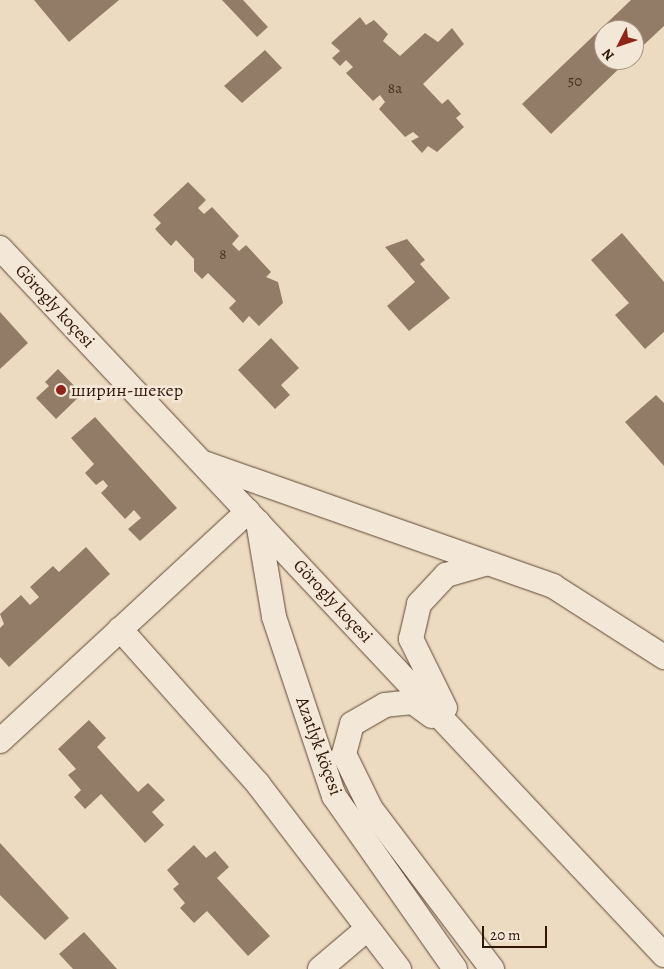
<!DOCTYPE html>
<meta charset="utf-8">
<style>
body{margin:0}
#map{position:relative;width:664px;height:969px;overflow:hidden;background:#ecdbc1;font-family:Alegreya,serif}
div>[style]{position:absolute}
.building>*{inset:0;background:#937c67}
.roads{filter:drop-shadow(0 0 1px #604734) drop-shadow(0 0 1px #604734)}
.minor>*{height:24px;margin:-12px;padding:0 12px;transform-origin:12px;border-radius:12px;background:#f3e8d7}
.dots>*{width:14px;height:14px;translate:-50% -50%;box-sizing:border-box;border:2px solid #f3e8d7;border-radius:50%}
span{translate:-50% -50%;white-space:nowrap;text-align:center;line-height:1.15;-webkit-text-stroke:5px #f3e8d7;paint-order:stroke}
.number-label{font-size:15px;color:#4a301e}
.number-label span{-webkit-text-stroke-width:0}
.street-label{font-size:18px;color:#321605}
.poi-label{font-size:18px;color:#321605}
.left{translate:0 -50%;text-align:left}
.north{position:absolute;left:594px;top:20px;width:50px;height:50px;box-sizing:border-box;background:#f3e8d7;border:1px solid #a69483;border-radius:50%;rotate:229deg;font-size:14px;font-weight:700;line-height:20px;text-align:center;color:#321605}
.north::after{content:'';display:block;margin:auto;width:18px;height:22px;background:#8f2418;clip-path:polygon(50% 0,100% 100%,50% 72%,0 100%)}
.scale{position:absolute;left:482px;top:926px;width:65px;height:22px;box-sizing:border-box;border:2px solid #321605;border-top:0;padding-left:6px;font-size:15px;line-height:18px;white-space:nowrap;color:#321605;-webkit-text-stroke:4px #f3e8d7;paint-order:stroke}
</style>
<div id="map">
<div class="building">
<div style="clip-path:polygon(34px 0,119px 0,69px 42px)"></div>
<div style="clip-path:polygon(222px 0,243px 0,268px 27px,257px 37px)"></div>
<div style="clip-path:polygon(631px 0,664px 0,664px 26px,634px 54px,634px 30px,604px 30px,604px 60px,628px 60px,551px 134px,522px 104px)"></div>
<div style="clip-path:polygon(360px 17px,366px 25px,374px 20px,388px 34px,383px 41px,400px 56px,425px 33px,438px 42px,452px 28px,464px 44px,423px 84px,442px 104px,448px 99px,461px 114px,456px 118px,464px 127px,437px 152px,428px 146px,422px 153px,411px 141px,419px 137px,413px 132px,405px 137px,379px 109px,385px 102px,380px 95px,373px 101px,346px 73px,353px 67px,346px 60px,340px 66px,332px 58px,340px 51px,331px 43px)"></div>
<div style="clip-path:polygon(265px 50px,282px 68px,242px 103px,224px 86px)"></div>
<div style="clip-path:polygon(188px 182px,206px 200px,198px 208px,204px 214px,212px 207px,239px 236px,232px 244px,239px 251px,246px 245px,271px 272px,266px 277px,278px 282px,283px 303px,259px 326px,249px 316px,243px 323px,229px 308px,236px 301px,208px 273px,202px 279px,194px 271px,194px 259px,176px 240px,171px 246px,155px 229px,161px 223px,153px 215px)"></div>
<div style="clip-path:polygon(622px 233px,664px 282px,664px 332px,645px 349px,615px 315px,629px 303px,591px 260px)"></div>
<div style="clip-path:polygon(407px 239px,425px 260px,420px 264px,450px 298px,409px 331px,387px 306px,415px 282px,385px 247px)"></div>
<div style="clip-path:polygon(0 312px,28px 343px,0 369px)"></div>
<div style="clip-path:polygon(271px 338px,299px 368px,281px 385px,290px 395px,275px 409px,238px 370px)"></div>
<div style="clip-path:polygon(58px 369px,82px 394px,56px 419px,36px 398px,49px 386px,45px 382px)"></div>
<div style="clip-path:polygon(656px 395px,664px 403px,664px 466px,625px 422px)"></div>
<div style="clip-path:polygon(95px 417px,177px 508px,140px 541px,128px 529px,141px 518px,134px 510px,125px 519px,101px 493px,108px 486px,103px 480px,96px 485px,85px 473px,94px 464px,71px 438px)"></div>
<div style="clip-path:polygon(86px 547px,110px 574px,9px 667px,0 657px,0 628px,4px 624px,0 614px,21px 595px,30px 605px,39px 597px,30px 587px,53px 566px,59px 572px)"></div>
<div style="clip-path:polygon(89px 720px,106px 738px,97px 747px,138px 792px,148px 783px,165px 800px,152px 812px,164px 825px,145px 843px,101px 794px,85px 809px,74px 797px,81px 790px,68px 775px,76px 769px,58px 749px)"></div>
<div style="clip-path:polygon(0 843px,69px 918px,45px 940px,0 895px)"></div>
<div style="clip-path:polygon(194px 845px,206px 858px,215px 851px,229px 867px,217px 878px,270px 936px,248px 956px,207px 911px,194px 923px,180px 908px,185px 903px,173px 889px,179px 884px,167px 870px)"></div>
<div style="clip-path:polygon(84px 932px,117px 969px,73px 969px,59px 954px)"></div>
</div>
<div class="roads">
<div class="minor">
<div style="left:0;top:248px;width:970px;rotate:46.8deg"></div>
<div style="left:204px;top:463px;width:370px;rotate:19.4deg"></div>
<div style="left:553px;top:586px;width:132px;rotate:32.6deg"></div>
<div style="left:258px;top:522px;width:96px;rotate:80.4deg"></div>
<div style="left:274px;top:617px;width:189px;rotate:71.5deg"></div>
<div style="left:334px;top:796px;width:211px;rotate:55deg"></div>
<div style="left:120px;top:629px;width:208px;rotate:48.3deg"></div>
<div style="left:258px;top:784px;width:233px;rotate:52.7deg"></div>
<div style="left:445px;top:708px;width:77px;rotate:-116.2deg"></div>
<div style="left:411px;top:639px;width:36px;rotate:-77deg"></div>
<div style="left:419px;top:604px;width:40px;rotate:-47deg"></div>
<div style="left:446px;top:575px;width:40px;rotate:-16deg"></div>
<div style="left:432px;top:716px;width:24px;rotate:-144deg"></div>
<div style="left:413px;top:702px;width:28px;rotate:174deg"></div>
<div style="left:385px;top:705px;width:38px;rotate:150deg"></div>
<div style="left:352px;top:724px;width:31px;rotate:105deg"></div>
<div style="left:344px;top:754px;width:61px;rotate:63.9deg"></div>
<div style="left:371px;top:809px;width:201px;rotate:52.9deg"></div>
<div style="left:0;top:741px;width:338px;rotate:-42.8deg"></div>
<div style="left:320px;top:969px;width:62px;rotate:-40.4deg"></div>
</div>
</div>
<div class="dots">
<div style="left:61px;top:390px;background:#8f2418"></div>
</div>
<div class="number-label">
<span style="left:575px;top:82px">50</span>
<span style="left:395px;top:89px">8a</span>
<span style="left:223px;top:255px">8</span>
</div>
<div class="street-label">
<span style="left:55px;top:306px;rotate:47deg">Görogly koçesi</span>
<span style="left:333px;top:601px;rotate:47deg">Görogly koçesi</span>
<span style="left:319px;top:746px;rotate:70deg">Azatlyk köçesi</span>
</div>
<div class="poi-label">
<span class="left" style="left:71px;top:390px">ширин-шекер</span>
</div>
<div class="north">N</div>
<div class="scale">20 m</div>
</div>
